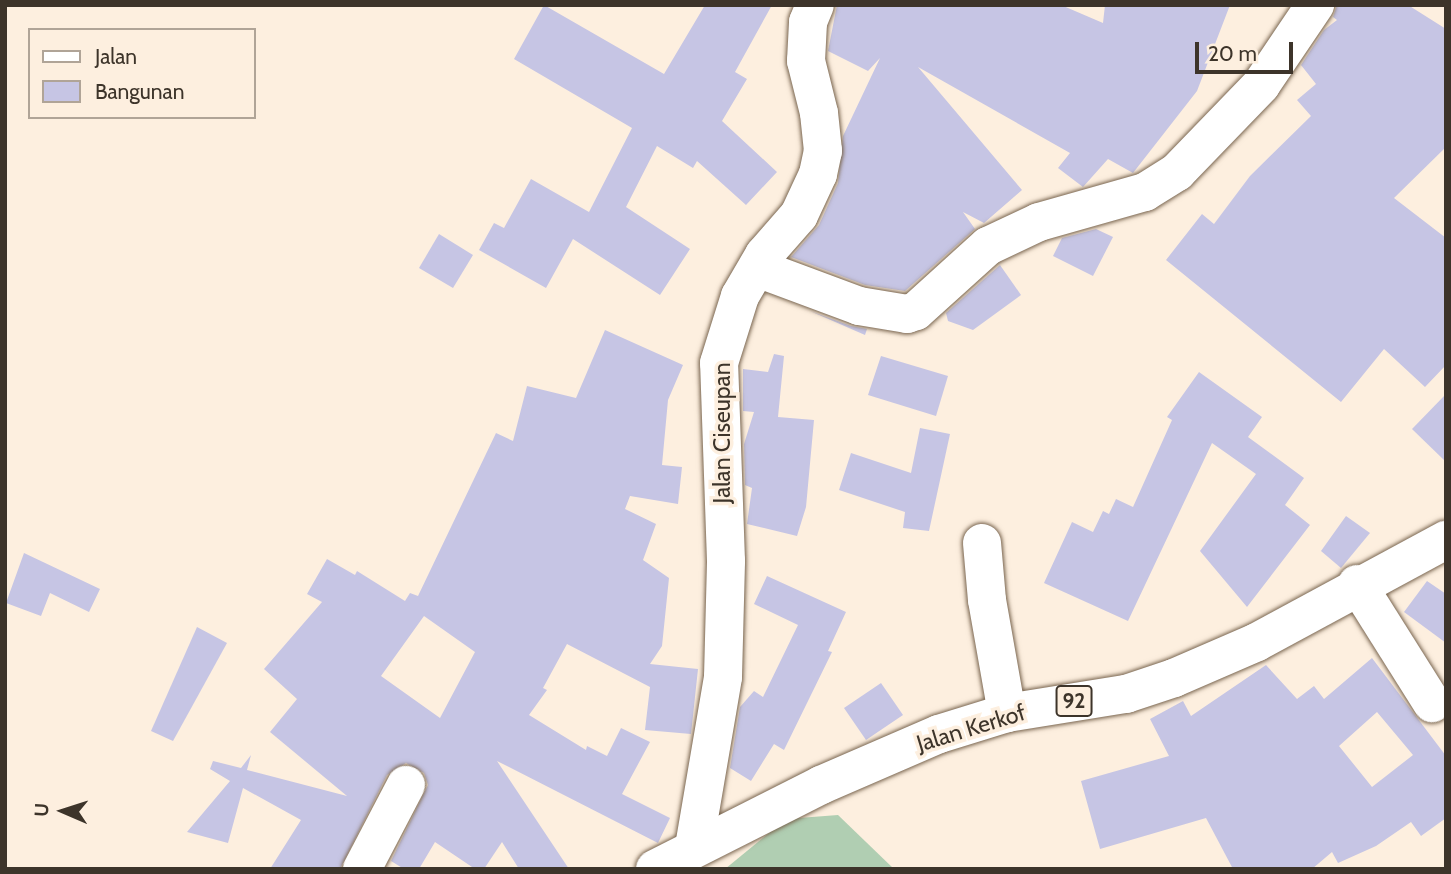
<!DOCTYPE html>
<style>
body{margin:0}
#map{position:relative;width:1451px;height:874px;overflow:hidden;background:#fdefdf;font-family:Cabin,sans-serif}
div>[style]{position:absolute}
.green>*{inset:0;background:#b0ceb2}
.building>*{inset:0;background:#c6c5e4}
.roads{filter:drop-shadow(0 0 2px #79654f) drop-shadow(0 0 2px #79654f)}
.minor>*{height:38px;margin:-19px;padding:0 19px;transform-origin:19px;border-radius:19px;background:#fff}
.major>*{height:38px;margin:-19px;padding:0 19px;transform-origin:19px;border-radius:19px;background:#fff}
span{translate:-50% -50%;white-space:nowrap;text-align:center;line-height:1.15;-webkit-text-stroke:7px #fdefdf;paint-order:stroke}
.shield-label span{padding:2px 5px;background:#fdefdf;border:2px solid;border-radius:5px;-webkit-text-stroke-width:0}
.shield-label{font-size:21px;color:#3d342a;font-weight:700}
.street-label{font-size:23px;color:#3d342a}
.frame{position:absolute;inset:0;border:7px solid #3d342a;pointer-events:none}
.legend{position:absolute;left:28px;top:28px;width:228px;height:91px;box-sizing:border-box;background:#fdefdf;border:2px solid #b0a497;margin:0;padding:9px 12px;list-style:none;font-size:21px;color:#3d342a}
.legend li{display:flex;align-items:center;gap:14px;height:35px}
.legend b{width:35px;border:2px solid #b0a497}
.north{position:absolute;left:28px;top:776px;width:70px;height:70px;-webkit-text-stroke:5px #fdefdf;paint-order:stroke;rotate:273deg;font-size:19px;font-weight:700;line-height:28px;text-align:center;color:#3d342a}
.north::after{content:'';display:block;margin:auto;width:24px;height:32px;background:#3d342a;clip-path:polygon(50% 0,100% 100%,50% 72%,0 100%)}
.scale{position:absolute;left:1195px;top:42px;width:98px;height:32px;box-sizing:border-box;border:4px solid #3d342a;border-top:0;padding-left:9px;font-size:21px;line-height:24px;white-space:nowrap;color:#3d342a;-webkit-text-stroke:5px #fdefdf;paint-order:stroke}
</style>
<div id="map">
<div class="green">
<div style="clip-path:polygon(838px 815px,894px 869px,725px 869px,786px 819px)"></div>
</div>
<div class="building">
<div style="clip-path:polygon(544px 5px,664px 74px,705px 5px,772px 5px,735px 72px,747px 79px,722px 121px,777px 172px,746px 205px,697px 161px,693px 168px,657px 146px,626px 207px,690px 249px,660px 295px,573px 239px,546px 288px,479px 250px,494px 223px,504px 228px,531px 179px,589px 212px,632px 128px,514px 59px)"></div>
<div style="clip-path:polygon(837px 5px,1061px 5px,1103px 23px,1105px 5px,1230px 5px,1197px 91px,1133px 173px,1108px 159px,1083px 187px,1058px 168px,1070px 153px,918px 67px,1022px 190px,984px 223px,963px 212px,975px 229px,905px 291px,865px 285px,791px 257px,819px 225px,838px 183px,843px 136px,880px 58px,868px 71px,828px 51px)"></div>
<div style="clip-path:polygon(1337px 5px,1408px 5px,1446px 29px,1446px 147px,1394px 198px,1446px 238px,1446px 365px,1425px 387px,1384px 349px,1341px 402px,1166px 260px,1202px 214px,1214px 224px,1250px 176px,1311px 116px,1297px 100px,1316px 84px,1301px 65px,1324px 30px,1337px 20px,1333px 17px)"></div>
<div style="clip-path:polygon(1096px 229px,1113px 237px,1093px 276px,1053px 256px,1062px 238px)"></div>
<div style="clip-path:polygon(439px 234px,473px 255px,453px 288px,419px 268px)"></div>
<div style="clip-path:polygon(1000px 265px,1021px 295px,973px 330px,948px 321px,946px 313px)"></div>
<div style="clip-path:polygon(810px 311px,851px 326px,867px 329px,865px 335px)"></div>
<div style="clip-path:polygon(evenodd,605px 330px,683px 365px,668px 400px,662px 465px,682px 467px,678px 504px,630px 496px,625px 509px,656px 524px,643px 560px,669px 578px,662px 646px,650px 664px,698px 669px,691px 734px,645px 730px,650px 687px,567px 644px,543px 688px,547px 690px,529px 715px,586px 750px,587px 746px,607px 756px,621px 728px,650px 742px,622px 794px,670px 818px,658px 843px,497px 761px,569px 869px,519px 869px,502px 842px,484px 869px,475px 869px,435px 842px,419px 869px,404px 869px,391px 861px,428px 785px,424px 773px,406px 763px,387px 775px,340px 869px,270px 869px,301px 820px,243px 788px,228px 843px,187px 832px,230px 781px,210px 769px,213px 761px,241px 768px,251px 755px,247px 770px,347px 796px,270px 732px,297px 699px,264px 669px,322px 602px,307px 594px,327px 559px,355px 575px,357px 571px,405px 601px,410px 593px,418px 596px,496px 433px,513px 441px,527px 386px,576px 398px,605px 330px,424px 616px,475px 652px,440px 718px,381px 676px,424px 616px)"></div>
<div style="clip-path:polygon(774px 354px,784px 356px,778px 417px,814px 420px,806px 507px,797px 536px,747px 524px,752px 488px,745px 485px,744px 444px,754px 412px,743px 411px,743px 369px,768px 372px)"></div>
<div style="clip-path:polygon(881px 356px,948px 376px,936px 416px,868px 395px)"></div>
<div style="clip-path:polygon(1199px 372px,1262px 417px,1248px 437px,1304px 478px,1285px 505px,1310px 525px,1247px 607px,1200px 551px,1256px 474px,1212px 443px,1128px 621px,1044px 583px,1072px 522px,1093px 532px,1103px 511px,1109px 514px,1116px 499px,1133px 507px,1172px 420px,1167px 417px)"></div>
<div style="clip-path:polygon(1446px 394px,1446px 462px,1412px 429px)"></div>
<div style="clip-path:polygon(920px 428px,950px 434px,929px 531px,903px 528px,905px 512px,839px 490px,851px 453px,911px 473px)"></div>
<div style="clip-path:polygon(1346px 516px,1370px 533px,1341px 568px,1321px 551px)"></div>
<div style="clip-path:polygon(24px 553px,100px 589px,89px 612px,50px 593px,41px 616px,6px 603px)"></div>
<div style="clip-path:polygon(767px 576px,846px 612px,828px 651px,832px 652px,784px 750px,774px 744px,751px 781px,730px 768px,740px 707px,754px 691px,763px 697px,798px 625px,754px 604px)"></div>
<div style="clip-path:polygon(1427px 581px,1446px 594px,1446px 643px,1404px 612px)"></div>
<div style="clip-path:polygon(197px 627px,227px 643px,173px 741px,151px 731px)"></div>
<div style="clip-path:polygon(evenodd,1372px 658px,1446px 756px,1446px 818px,1421px 836px,1411px 822px,1376px 846px,1338px 863px,1332px 852px,1312px 869px,1233px 869px,1206px 818px,1100px 849px,1081px 781px,1169px 756px,1150px 719px,1183px 701px,1191px 716px,1266px 665px,1297px 699px,1314px 686px,1324px 699px,1372px 658px,1377px 712px,1413px 755px,1372px 787px,1339px 746px,1377px 712px)"></div>
<div style="clip-path:polygon(881px 683px,903px 715px,866px 740px,844px 708px)"></div>
</div>
<div class="roads">
<div class="minor">
<div style="left:757px;top:268px;width:109px;rotate:20.4deg"></div>
<div style="left:859px;top:306px;width:49px;rotate:9.5deg"></div>
<div style="left:907px;top:314px;width:9px;rotate:-18deg"></div>
<div style="left:916px;top:311px;width:97px;rotate:-42.1deg"></div>
<div style="left:988px;top:246px;width:56px;rotate:-25.2deg"></div>
<div style="left:1039px;top:222px;width:110px;rotate:-15.8deg"></div>
<div style="left:1145px;top:192px;width:38px;rotate:-32deg"></div>
<div style="left:1177px;top:172px;width:121px;rotate:-46deg"></div>
<div style="left:1261px;top:85px;width:97px;rotate:-56deg"></div>
<div style="left:982px;top:543px;width:57px;rotate:85deg"></div>
<div style="left:987px;top:600px;width:115px;rotate:80deg"></div>
<div style="left:1357px;top:584px;width:141px;rotate:57.8deg"></div>
<div style="left:362px;top:869px;width:95px;rotate:-62.4deg"></div>
</div>
<div class="major">
<div style="left:694px;top:847px;width:172px;rotate:-80.3deg"></div>
<div style="left:723px;top:677px;width:116px;rotate:-88.5deg"></div>
<div style="left:726px;top:561px;width:198px;rotate:-92deg"></div>
<div style="left:719px;top:363px;width:70px;rotate:-72.6deg"></div>
<div style="left:740px;top:296px;width:48px;rotate:-59.7deg"></div>
<div style="left:764px;top:255px;width:53px;rotate:-48.8deg"></div>
<div style="left:799px;top:215px;width:45px;rotate:-65.1deg"></div>
<div style="left:818px;top:174px;width:24px;rotate:-78deg"></div>
<div style="left:823px;top:151px;width:38px;rotate:-96deg"></div>
<div style="left:819px;top:113px;width:54px;rotate:-104deg"></div>
<div style="left:806px;top:61px;width:39px;rotate:-87deg"></div>
<div style="left:808px;top:22px;width:18px;rotate:-68deg"></div>
<div style="left:655px;top:869px;width:186px;rotate:-26.8deg"></div>
<div style="left:821px;top:785px;width:129px;rotate:-23.4deg"></div>
<div style="left:939px;top:734px;width:71px;rotate:-17.2deg"></div>
<div style="left:1007px;top:713px;width:121px;rotate:-9.1deg"></div>
<div style="left:1126px;top:694px;width:51px;rotate:-18.4deg"></div>
<div style="left:1174px;top:678px;width:90px;rotate:-23.4deg"></div>
<div style="left:1257px;top:642px;width:215px;rotate:-28.4deg"></div>
</div>
</div>
<div class="shield-label">
<span style="left:1074px;top:701px">92</span>
</div>
<div class="street-label">
<span style="left:722px;top:433px;rotate:-90deg">Jalan Ciseupan</span>
<span style="left:971px;top:728px;rotate:-17deg">Jalan Kerkof</span>
</div>
<div class="frame"></div>
<ul class="legend">
<li><b style="height:9px;background:#fff"></b>Jalan</li>
<li><b style="height:19px;background:#c6c5e4"></b>Bangunan</li>
</ul>
<div class="north">U</div>
<div class="scale">20 m</div>
</div>
